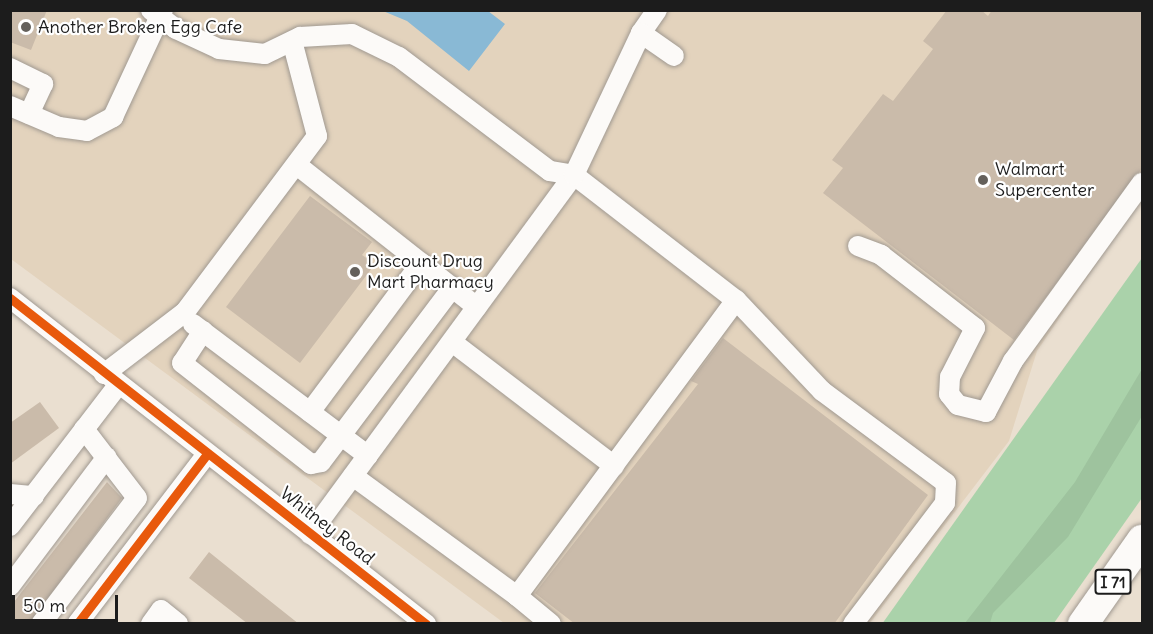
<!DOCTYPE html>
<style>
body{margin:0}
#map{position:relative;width:1153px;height:634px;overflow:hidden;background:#eadfd0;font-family:Delius,sans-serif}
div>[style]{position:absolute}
.built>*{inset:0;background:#e3d3bd}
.green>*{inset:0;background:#aad2aa}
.forest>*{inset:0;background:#9ec39e}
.water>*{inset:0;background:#89b9d5}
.building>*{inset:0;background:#cabbaa}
.roads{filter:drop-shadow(0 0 2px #a09991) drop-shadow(0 0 2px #a09991)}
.minor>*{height:20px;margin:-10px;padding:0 10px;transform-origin:10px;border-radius:10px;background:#fcfaf8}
.highway>*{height:30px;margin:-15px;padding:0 15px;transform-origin:15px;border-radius:15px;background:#fcfaf8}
.cycleway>*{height:9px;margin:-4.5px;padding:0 4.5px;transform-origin:4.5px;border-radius:4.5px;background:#e8590c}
.dots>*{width:16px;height:16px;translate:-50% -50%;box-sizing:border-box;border:3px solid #fff;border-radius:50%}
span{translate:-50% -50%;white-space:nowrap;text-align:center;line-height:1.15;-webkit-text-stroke:4.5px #fff;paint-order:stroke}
.shield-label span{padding:2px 4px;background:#fff;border:2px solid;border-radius:4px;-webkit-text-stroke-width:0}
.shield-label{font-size:16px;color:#1c1c1c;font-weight:700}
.poi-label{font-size:18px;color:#1c1c1c}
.left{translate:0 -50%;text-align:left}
.street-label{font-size:18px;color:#1c1c1c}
.frame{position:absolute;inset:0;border:12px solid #1c1c1c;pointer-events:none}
.scale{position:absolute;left:12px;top:595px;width:106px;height:27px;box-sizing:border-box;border:3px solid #1c1c1c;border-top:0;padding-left:8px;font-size:18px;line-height:21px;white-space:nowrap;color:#1c1c1c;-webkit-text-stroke:4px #fff;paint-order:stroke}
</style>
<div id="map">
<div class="built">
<div style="clip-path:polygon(10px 11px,1142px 11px,1142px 197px,1037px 351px,1009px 441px,870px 623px,504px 623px,11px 259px)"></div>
</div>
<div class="green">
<div style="clip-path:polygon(1142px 258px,1142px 498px,1054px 623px,882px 624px)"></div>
</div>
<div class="forest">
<div style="clip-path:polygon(1142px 369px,1142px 416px,1068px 537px,993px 613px,990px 623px,965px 623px,1075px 482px)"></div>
</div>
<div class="water">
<div style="clip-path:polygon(383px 11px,488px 11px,505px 24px,469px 71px,407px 21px)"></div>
</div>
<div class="building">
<div style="clip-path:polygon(10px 10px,47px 10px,31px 50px,10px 42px)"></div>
<div style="clip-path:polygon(947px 10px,981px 10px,988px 16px,992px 10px,1143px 10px,1143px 167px,1014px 340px,823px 193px,843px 168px,832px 160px,883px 94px,893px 101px,933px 49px,923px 41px)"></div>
<div style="clip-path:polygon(310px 196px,372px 242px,362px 255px,375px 264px,300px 363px,226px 307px)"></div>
<div style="clip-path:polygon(723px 338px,928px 495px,834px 624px,575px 624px,535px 593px,698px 384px,691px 381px)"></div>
<div style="clip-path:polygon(40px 402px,59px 428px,10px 464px,10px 423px)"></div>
<div style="clip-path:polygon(107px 482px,122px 498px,29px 624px,10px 624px,10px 607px)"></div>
<div style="clip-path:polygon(209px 552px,250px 585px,299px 624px,248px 624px,189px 578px)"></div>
</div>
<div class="roads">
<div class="minor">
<div style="left:151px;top:10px;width:31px;rotate:37deg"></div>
<div style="left:176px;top:29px;width:47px;rotate:24.9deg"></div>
<div style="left:219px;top:49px;width:46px;rotate:6.2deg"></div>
<div style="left:265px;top:54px;width:39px;rotate:-26deg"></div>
<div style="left:300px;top:37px;width:52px;rotate:-3.3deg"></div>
<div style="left:352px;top:34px;width:52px;rotate:26.1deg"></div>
<div style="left:399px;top:57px;width:189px;rotate:37.1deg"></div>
<div style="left:550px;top:171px;width:24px;rotate:9deg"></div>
<div style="left:574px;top:175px;width:205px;rotate:37.7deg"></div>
<div style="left:736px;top:300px;width:125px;rotate:46.6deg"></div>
<div style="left:822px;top:391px;width:154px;rotate:36.6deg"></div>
<div style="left:946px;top:483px;width:20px;rotate:93deg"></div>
<div style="left:945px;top:503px;width:152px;rotate:127.2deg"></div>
<div style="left:657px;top:10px;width:28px;rotate:125deg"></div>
<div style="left:641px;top:33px;width:40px;rotate:34.9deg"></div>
<div style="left:10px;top:68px;width:37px;rotate:26deg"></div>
<div style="left:43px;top:84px;width:33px;rotate:115deg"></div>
<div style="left:10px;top:106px;width:53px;rotate:23.2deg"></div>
<div style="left:59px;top:127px;width:28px;rotate:8deg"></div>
<div style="left:87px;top:131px;width:30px;rotate:-28deg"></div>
<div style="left:113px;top:117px;width:118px;rotate:-65deg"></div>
<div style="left:297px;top:165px;width:229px;rotate:38.3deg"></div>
<div style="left:858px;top:246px;width:25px;rotate:21deg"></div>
<div style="left:881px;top:255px;width:119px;rotate:37.8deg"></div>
<div style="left:975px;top:328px;width:55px;rotate:117deg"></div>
<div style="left:950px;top:377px;width:17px;rotate:93deg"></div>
<div style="left:949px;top:394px;width:14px;rotate:51deg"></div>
<div style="left:958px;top:405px;width:29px;rotate:14deg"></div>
<div style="left:986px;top:412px;width:58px;rotate:-62.1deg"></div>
<div style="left:1013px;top:361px;width:220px;rotate:-54.1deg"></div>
<div style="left:10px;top:298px;width:529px;rotate:38.08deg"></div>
<div style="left:193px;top:324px;width:219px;rotate:37deg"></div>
<div style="left:203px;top:331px;width:38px;rotate:123deg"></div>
<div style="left:182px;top:363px;width:164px;rotate:38.1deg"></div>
<div style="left:311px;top:464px;width:10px;rotate:-11deg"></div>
<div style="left:321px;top:462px;width:219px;rotate:-53deg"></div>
<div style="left:452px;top:342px;width:204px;rotate:37.4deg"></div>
<div style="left:104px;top:374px;width:102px;rotate:-37.4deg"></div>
<div style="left:185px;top:312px;width:220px;rotate:-53.1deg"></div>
<div style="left:317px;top:136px;width:98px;rotate:-104.7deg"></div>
<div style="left:310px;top:412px;width:186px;rotate:-53.3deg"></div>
<div style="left:353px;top:476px;width:203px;rotate:36.2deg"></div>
<div style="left:517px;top:596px;width:368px;rotate:-53.5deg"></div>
<div style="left:10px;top:494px;width:24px;rotate:5deg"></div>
<div style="left:10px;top:526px;width:178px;rotate:-52.5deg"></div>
<div style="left:310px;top:534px;width:446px;rotate:-53.7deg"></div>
<div style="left:574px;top:175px;width:157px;rotate:-64.7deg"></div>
<div style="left:10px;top:586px;width:161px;rotate:-53.1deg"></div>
<div style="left:517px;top:596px;width:44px;rotate:39.5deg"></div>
<div style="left:41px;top:624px;width:158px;rotate:-52.7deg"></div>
<div style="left:137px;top:498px;width:87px;rotate:-127.5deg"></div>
<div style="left:77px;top:624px;width:214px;rotate:-52.6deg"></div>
<div style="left:151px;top:624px;width:17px;rotate:-54deg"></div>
<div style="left:161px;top:610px;width:22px;rotate:39deg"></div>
</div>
<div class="highway">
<div style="left:1083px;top:624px;width:103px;rotate:-54.9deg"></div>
</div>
</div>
<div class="cycleway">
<div style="left:10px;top:298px;width:529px;rotate:38.08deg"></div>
<div style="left:77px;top:624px;width:214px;rotate:-52.6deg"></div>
</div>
<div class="dots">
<div style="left:26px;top:27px;background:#64605b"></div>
<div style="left:983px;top:180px;background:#64605b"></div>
<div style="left:355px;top:272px;background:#64605b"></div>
</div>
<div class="shield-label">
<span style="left:1113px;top:582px">I 71</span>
</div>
<div class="poi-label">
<span class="left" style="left:38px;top:27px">Another Broken Egg Cafe</span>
<span class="left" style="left:995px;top:180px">Walmart<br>Supercenter</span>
<span class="left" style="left:367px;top:272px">Discount Drug<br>Mart Pharmacy</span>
</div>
<div class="street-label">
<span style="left:327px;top:526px;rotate:38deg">Whitney Road</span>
</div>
<div class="frame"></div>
<div class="scale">50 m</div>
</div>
